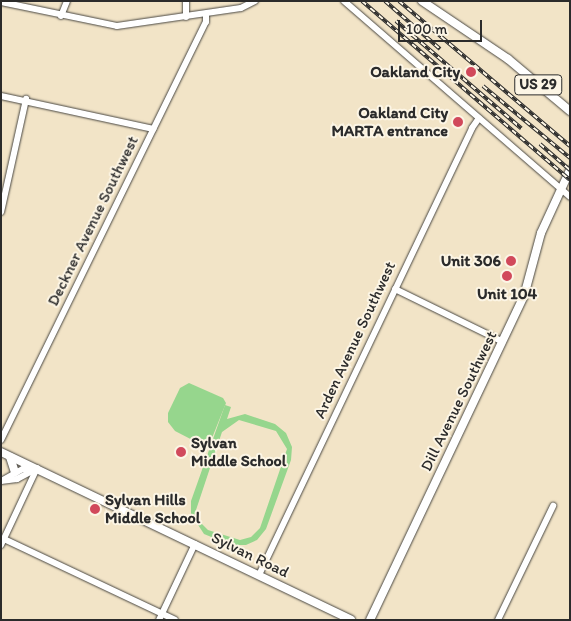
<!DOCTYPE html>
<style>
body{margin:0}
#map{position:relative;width:571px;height:621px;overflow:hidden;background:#f2e4c7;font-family:Itim,sans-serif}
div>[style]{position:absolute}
.green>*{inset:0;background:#96d68d}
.roads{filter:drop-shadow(0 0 1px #494742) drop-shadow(0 0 1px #494742)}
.minor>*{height:6px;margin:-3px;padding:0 3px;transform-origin:3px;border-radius:3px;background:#fff}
.major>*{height:8px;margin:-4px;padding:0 4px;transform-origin:4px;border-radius:4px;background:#fff}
.rail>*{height:4px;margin-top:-2px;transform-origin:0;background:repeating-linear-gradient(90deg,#fcf5e5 0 5.5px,#2b2b2b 0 11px);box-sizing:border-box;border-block:1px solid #2b2b2b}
.dots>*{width:14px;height:14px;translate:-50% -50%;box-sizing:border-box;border:2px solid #fcf5e5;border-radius:50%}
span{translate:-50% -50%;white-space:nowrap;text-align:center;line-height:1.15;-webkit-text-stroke:4px #fcf5e5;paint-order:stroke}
.shield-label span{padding:1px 4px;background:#fcf5e5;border:1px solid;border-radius:4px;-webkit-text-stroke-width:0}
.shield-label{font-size:15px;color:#2b2b2b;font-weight:700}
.poi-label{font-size:16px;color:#2b2b2b;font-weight:700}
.right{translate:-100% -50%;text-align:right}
.left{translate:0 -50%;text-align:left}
.street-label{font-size:16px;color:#2b2b2b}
.frame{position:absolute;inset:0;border:2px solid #2b2b2b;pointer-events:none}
.scale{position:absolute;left:398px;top:20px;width:84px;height:22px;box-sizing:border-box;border:2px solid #2b2b2b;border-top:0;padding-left:6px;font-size:15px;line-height:18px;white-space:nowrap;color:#2b2b2b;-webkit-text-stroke:4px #fcf5e5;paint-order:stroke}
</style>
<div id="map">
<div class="green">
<div style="clip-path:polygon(189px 383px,223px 398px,226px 403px,208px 448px,175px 431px,168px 422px,168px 413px,180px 388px)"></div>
<div style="clip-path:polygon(evenodd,225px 405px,231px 407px,227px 419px,245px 414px,275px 424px,286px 433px,292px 447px,291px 460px,266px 529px,257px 540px,246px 545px,231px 545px,204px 534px,191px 514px,191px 501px,225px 405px,239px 420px,276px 431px,287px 449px,260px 528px,251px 537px,240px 540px,208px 530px,199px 521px,196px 510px,222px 432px,239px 420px)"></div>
</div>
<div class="roads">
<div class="minor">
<div style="left:344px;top:1px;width:299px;rotate:40.9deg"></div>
<div style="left:1px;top:2px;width:118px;rotate:11.7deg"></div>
<div style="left:117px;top:26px;width:125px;rotate:-8.3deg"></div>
<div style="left:241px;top:8px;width:16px;rotate:-27deg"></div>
<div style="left:61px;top:16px;width:16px;rotate:-68deg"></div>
<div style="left:186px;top:17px;width:16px;rotate:-90deg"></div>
<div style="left:1px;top:96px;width:156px;rotate:12.2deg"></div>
<div style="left:1px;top:212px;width:116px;rotate:-77.5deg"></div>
<div style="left:395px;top:289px;width:120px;rotate:26.1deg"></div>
<div style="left:1px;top:440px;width:466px;rotate:-63.9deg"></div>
<div style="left:206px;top:22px;width:8px;rotate:-90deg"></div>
<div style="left:1px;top:481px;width:25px;rotate:-29deg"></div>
<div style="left:23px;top:469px;width:13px"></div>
<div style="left:1px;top:481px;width:16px;rotate:-7deg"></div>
<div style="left:17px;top:479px;width:21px;rotate:-28deg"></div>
<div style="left:4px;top:539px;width:189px;rotate:25.3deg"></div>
<div style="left:1px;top:545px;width:85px;rotate:-64.9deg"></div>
<div style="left:259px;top:575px;width:495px;rotate:-64.5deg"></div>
<div style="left:472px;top:128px;width:12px;rotate:-55deg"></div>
<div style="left:159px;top:620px;width:84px;rotate:-64.7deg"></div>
<div style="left:498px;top:620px;width:127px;rotate:-64.2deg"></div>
</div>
<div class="major">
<div style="left:422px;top:1px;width:104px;rotate:34deg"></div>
<div style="left:508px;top:59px;width:81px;rotate:40deg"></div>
<div style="left:1px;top:452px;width:388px;rotate:25.6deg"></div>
<div style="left:10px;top:457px;width:16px;rotate:72deg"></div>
<div style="left:370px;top:620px;width:359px;rotate:-64.6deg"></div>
<div style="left:524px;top:296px;width:65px;rotate:-74.9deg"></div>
<div style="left:541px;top:233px;width:69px;rotate:-65.3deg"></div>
</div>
</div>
<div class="rail">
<div style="left:362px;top:1px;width:274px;rotate:40.7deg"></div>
<div style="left:385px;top:1px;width:73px;rotate:41.1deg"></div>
<div style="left:399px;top:1px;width:224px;rotate:40.3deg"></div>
<div style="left:396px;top:21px;width:165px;rotate:40.6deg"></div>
<div style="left:483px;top:86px;width:113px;rotate:39.6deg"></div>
<div style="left:540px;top:144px;width:40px;rotate:41deg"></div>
</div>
<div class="dots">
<div style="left:471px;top:72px;background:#d1495b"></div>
<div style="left:458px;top:122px;background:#d1495b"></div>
<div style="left:511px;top:261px;background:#d1495b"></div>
<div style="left:507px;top:276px;background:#d1495b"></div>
<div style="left:181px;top:452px;background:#d1495b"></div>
<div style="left:95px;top:509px;background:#d1495b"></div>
</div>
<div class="shield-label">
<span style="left:538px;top:85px">US 29</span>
</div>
<div class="poi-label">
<span class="right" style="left:460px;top:72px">Oakland City</span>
<span class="right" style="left:448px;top:122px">Oakland City<br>MARTA entrance</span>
<span class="right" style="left:501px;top:261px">Unit 306</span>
<span style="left:507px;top:294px">Unit 104</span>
<span class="left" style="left:191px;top:452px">Sylvan<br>Middle School</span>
<span class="left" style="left:105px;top:509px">Sylvan Hills<br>Middle School</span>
</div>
<div class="street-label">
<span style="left:93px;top:221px;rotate:-64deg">Deckner Avenue Southwest</span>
<span style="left:355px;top:340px;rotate:-65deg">Arden Avenue Southwest</span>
<span style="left:459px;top:401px;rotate:-64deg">Dill Avenue Southwest</span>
<span style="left:250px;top:555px;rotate:26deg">Sylvan Road</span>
</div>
<div class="frame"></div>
<div class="scale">100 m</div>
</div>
